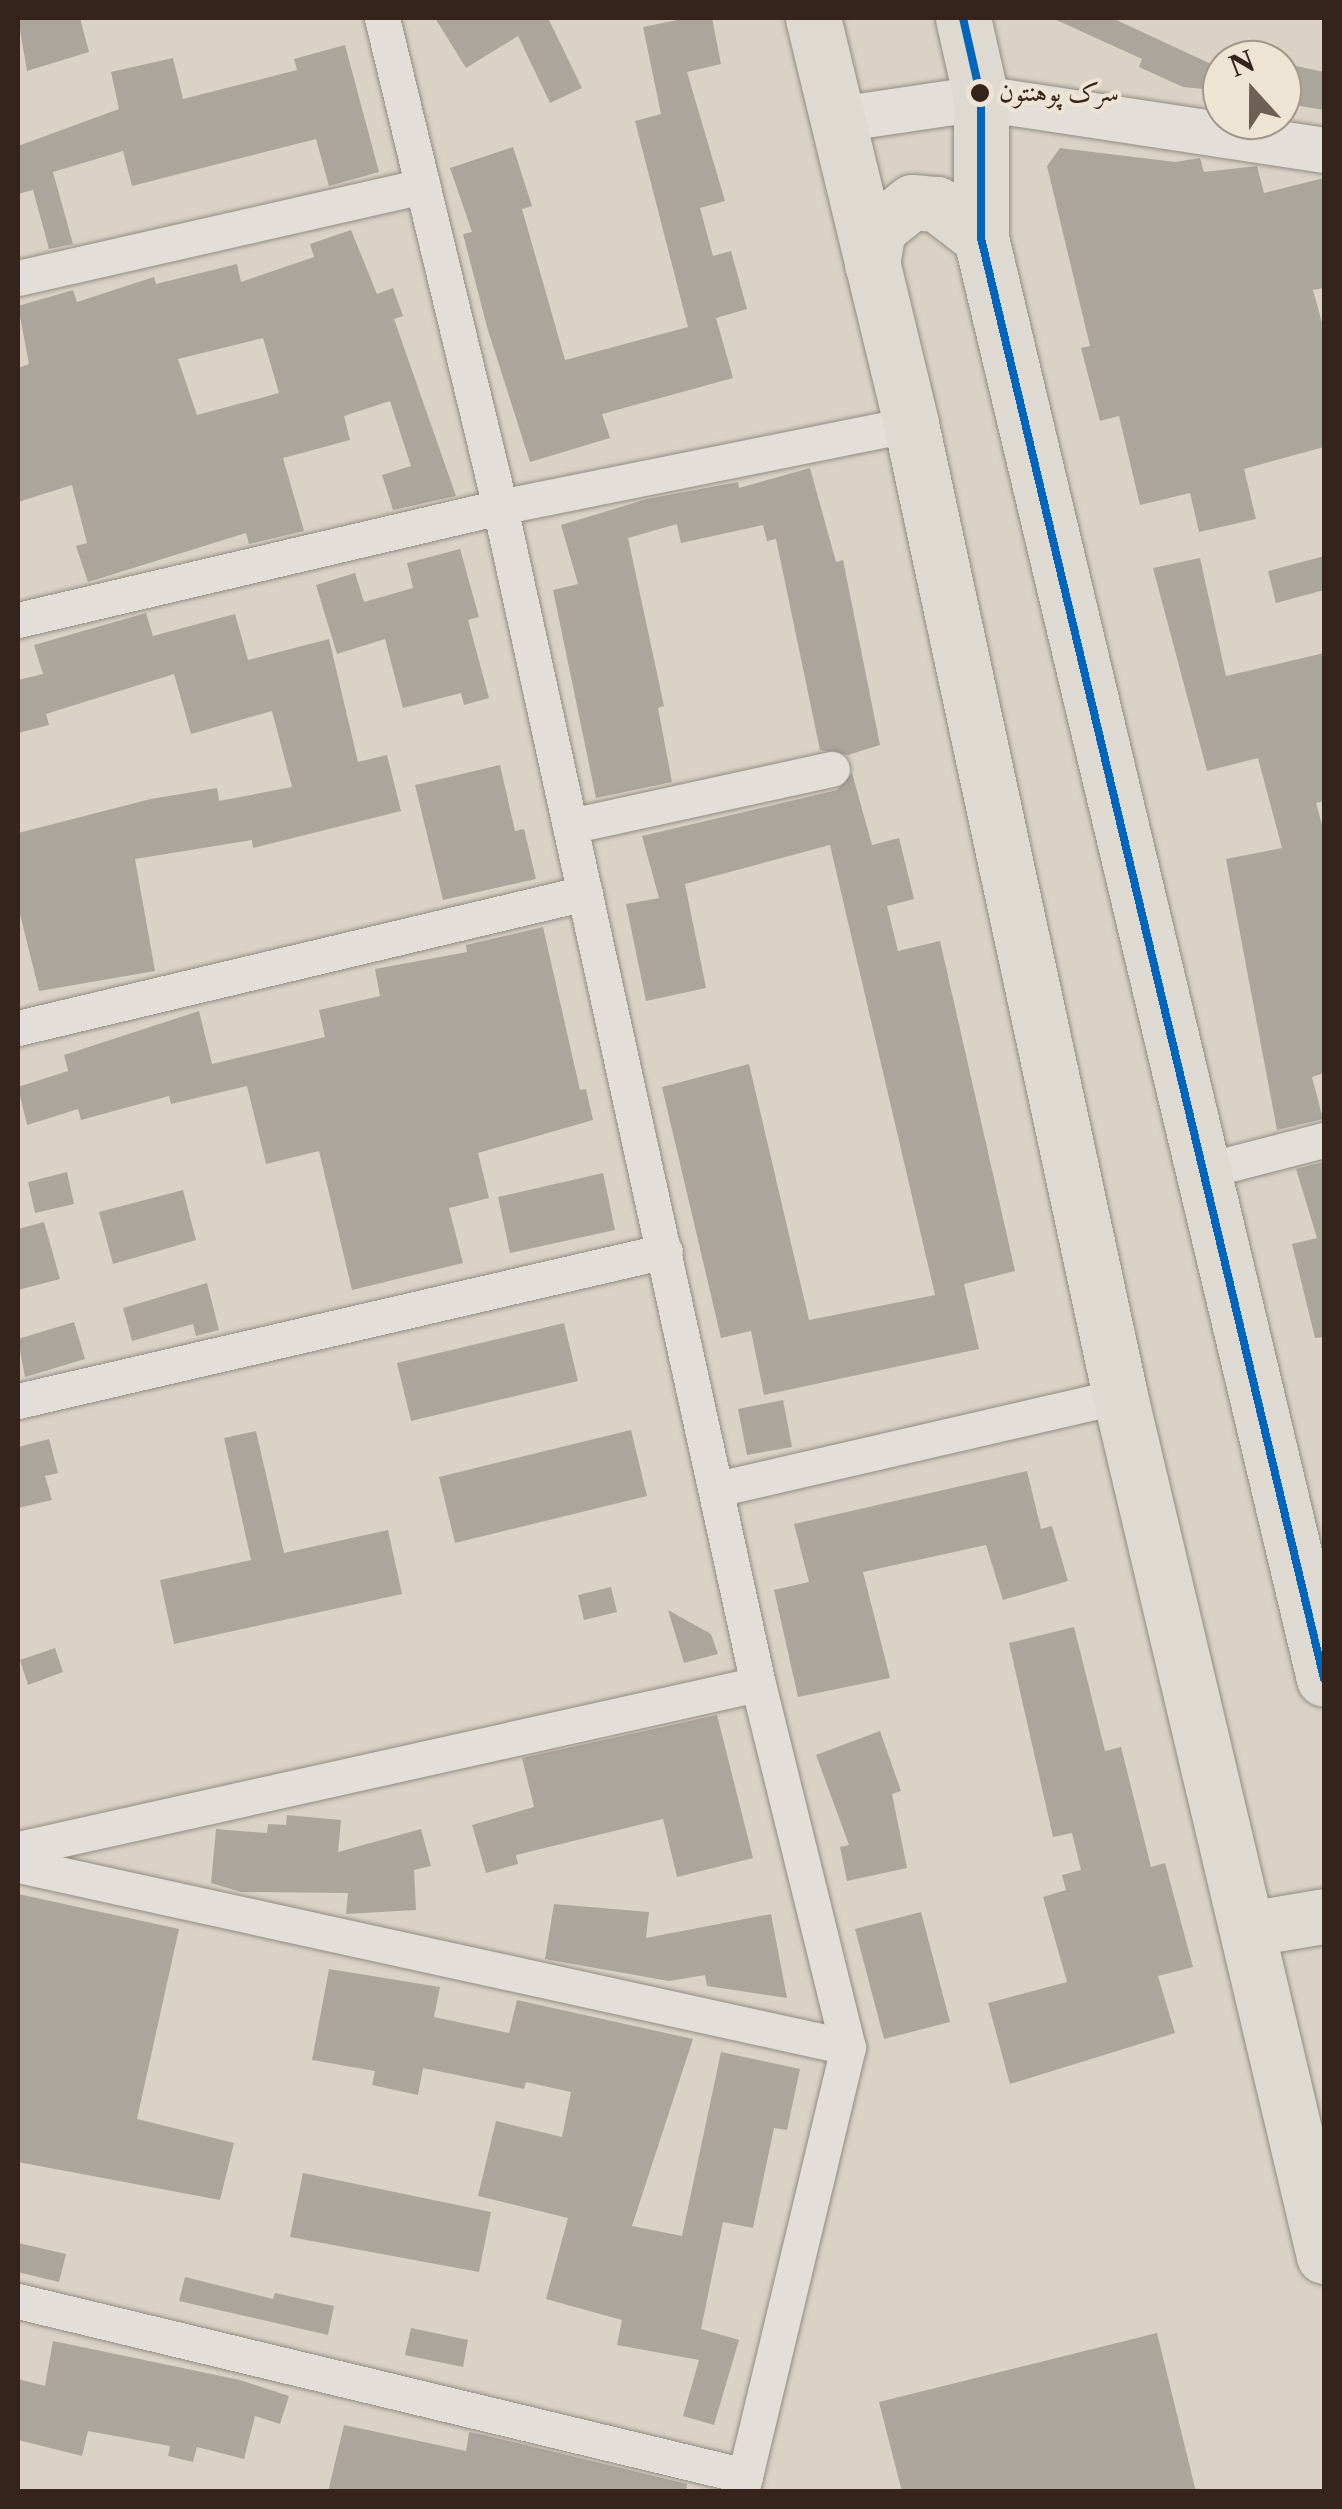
<!DOCTYPE html>
<meta charset="utf-8">
<style>
body{margin:0}
#map{position:relative;width:1342px;height:2509px;overflow:hidden;background:#dad2c5;font-family:"Libre Caslon Text",Amiri,serif}
div>[style]{position:absolute}
.building>*{inset:0;background:#aba59c}
.roads{filter:drop-shadow(0 0 2px #928b83) drop-shadow(0 0 2px #928b83)}
.minor>*{height:35px;margin:-17.5px;padding:0 17.5px;transform-origin:17.5px;border-radius:17.5px;background:#e3dfd8}
.tertiary>*{height:45px;margin:-22.5px;padding:0 22.5px;transform-origin:22.5px;border-radius:22.5px;background:#e3dfd8}
.primary>*{height:55px;margin:-27.5px;padding:0 27.5px;transform-origin:27.5px;border-radius:27.5px;background:#dedad2}
.bus-1>*{height:8px;margin:-4px;padding:0 4px;transform-origin:4px;border-radius:4px;background:#0065bd}
.dots>*{width:28px;height:28px;translate:-50% -50%;box-sizing:border-box;border:5px solid #ede4d3;border-radius:50%}
span{translate:-50% -50%;white-space:nowrap;text-align:center;line-height:1.15;-webkit-text-stroke:8px #ede4d3;paint-order:stroke}
.bus-label{font-size:26px;color:#36231b}
.left{translate:0 -50%;text-align:left}
.frame{position:absolute;inset:0;border:20px solid #36231b;pointer-events:none}
.north{position:absolute;left:1202px;top:40px;width:100px;height:100px;box-sizing:border-box;background:#ede4d3;border:2px solid #a49789;border-radius:50%;rotate:339deg;font-size:28px;font-weight:700;line-height:40px;text-align:center;color:#36231b}
.north::after{content:'';display:block;margin:auto;width:35px;height:45px;background:#6f6056;clip-path:polygon(50% 0,100% 100%,50% 72%,0 100%)}
</style>
<div id="map">
<div class="building">
<div style="clip-path:polygon(18px 18px,80px 18px,89px 52px,27px 71px)"></div>
<div style="clip-path:polygon(435px 18px,548px 18px,582px 88px,550px 103px,518px 36px,466px 68px)"></div>
<div style="clip-path:polygon(687px 18px,712px 18px,721px 64px,687px 72px,725px 201px,700px 208px,713px 256px,731px 251px,747px 309px,716px 318px,733px 378px,602px 414px,610px 438px,530px 462px,487px 327px,463px 234px,472px 232px,450px 168px,513px 147px,532px 206px,522px 209px,565px 360px,688px 327px,635px 121px,661px 114px,643px 27px)"></div>
<div style="clip-path:polygon(1052px 18px,1112px 18px,1222px 69px,1222px 91px,1183px 87px,1139px 67px,1142px 59px)"></div>
<div style="clip-path:polygon(345px 45px,379px 172px,329px 186px,316px 139px,132px 186px,123px 151px,53px 172px,73px 244px,49px 249px,33px 190px,18px 194px,18px 146px,119px 109px,111px 72px,173px 58px,183px 99px,297px 70px,294px 59px)"></div>
<div style="clip-path:polygon(1282px 63px,1324px 72px,1324px 110px,1282px 103px)"></div>
<div style="clip-path:polygon(1060px 148px,1175px 162px,1200px 158px,1204px 172px,1257px 166px,1264px 193px,1324px 178px,1324px 288px,1313px 290px,1324px 330px,1324px 447px,1244px 469px,1256px 519px,1199px 532px,1190px 493px,1140px 505px,1119px 416px,1100px 421px,1081px 348px,1090px 346px,1047px 166px)"></div>
<div style="clip-path:polygon(evenodd,351px 230px,377px 294px,393px 288px,403px 316px,394px 319px,456px 496px,393px 510px,382px 475px,411px 466px,390px 401px,344px 416px,350px 440px,283px 458px,304px 531px,249px 544px,246px 533px,88px 582px,76px 546px,87px 543px,72px 485px,18px 502px,18px 368px,29px 364px,18px 306px,73px 290px,77px 302px,154px 277px,156px 284px,237px 264px,241px 282px,314px 257px,310px 244px,351px 230px,263px 338px,279px 393px,197px 415px,178px 359px,263px 338px)"></div>
<div style="clip-path:polygon(810px 468px,836px 562px,843px 560px,880px 745px,848px 755px,820px 750px,776px 539px,767px 541px,763px 525px,681px 543px,677px 524px,628px 538px,664px 706px,658px 708px,672px 782px,596px 798px,553px 590px,578px 584px,561px 525px,647px 499px,738px 482px,739px 488px)"></div>
<div style="clip-path:polygon(460px 549px,479px 617px,468px 620px,489px 698px,464px 705px,461px 693px,403px 708px,385px 639px,337px 654px,316px 585px,355px 573px,364px 602px,413px 588px,407px 563px)"></div>
<div style="clip-path:polygon(1324px 556px,1324px 590px,1276px 603px,1268px 571px)"></div>
<div style="clip-path:polygon(1200px 558px,1226px 676px,1324px 653px,1324px 801px,1316px 803px,1324px 832px,1324px 1073px,1312px 1077px,1323px 1119px,1277px 1130px,1226px 859px,1282px 848px,1258px 758px,1207px 771px,1153px 568px)"></div>
<div style="clip-path:polygon(146px 613px,153px 636px,235px 614px,248px 660px,329px 639px,358px 762px,387px 755px,401px 811px,253px 848px,252px 840px,135px 859px,155px 971px,39px 991px,18px 906px,18px 833px,151px 799px,217px 788px,219px 801px,292px 787px,272px 711px,191px 734px,174px 674px,46px 714px,49px 725px,18px 733px,18px 680px,43px 674px,34px 645px)"></div>
<div style="clip-path:polygon(500px 765px,515px 831px,524px 829px,536px 879px,443px 900px,415px 785px)"></div>
<div style="clip-path:polygon(852px 773px,872px 845px,899px 838px,914px 899px,887px 906px,898px 951px,940px 941px,1015px 1271px,964px 1284px,979px 1349px,764px 1395px,751px 1331px,721px 1338px,662px 1087px,749px 1064px,809px 1320px,935px 1295px,830px 845px,685px 884px,706px 988px,646px 1001px,626px 904px,659px 898px,642px 836px,837px 790px)"></div>
<div style="clip-path:polygon(543px 927px,580px 1090px,586px 1089px,593px 1120px,478px 1153px,489px 1198px,449px 1208px,463px 1263px,352px 1290px,319px 1151px,266px 1164px,247px 1086px,171px 1104px,169px 1096px,81px 1120px,78px 1109px,27px 1125px,18px 1087px,68px 1071px,64px 1055px,199px 1011px,212px 1064px,325px 1037px,319px 1010px,380px 996px,375px 969px,467px 952px,466px 945px)"></div>
<div style="clip-path:polygon(1324px 1162px,1324px 1337px,1315px 1338px,1292px 1244px,1317px 1238px,1296px 1169px)"></div>
<div style="clip-path:polygon(67px 1172px,74px 1204px,35px 1213px,28px 1182px)"></div>
<div style="clip-path:polygon(603px 1173px,615px 1230px,510px 1253px,498px 1197px)"></div>
<div style="clip-path:polygon(183px 1190px,196px 1240px,113px 1264px,99px 1212px)"></div>
<div style="clip-path:polygon(44px 1222px,60px 1279px,18px 1290px,18px 1229px)"></div>
<div style="clip-path:polygon(207px 1283px,219px 1330px,196px 1336px,193px 1324px,132px 1341px,123px 1308px)"></div>
<div style="clip-path:polygon(74px 1322px,85px 1359px,25px 1377px,18px 1339px)"></div>
<div style="clip-path:polygon(564px 1323px,578px 1381px,411px 1421px,397px 1363px)"></div>
<div style="clip-path:polygon(783px 1400px,792px 1447px,747px 1455px,738px 1409px)"></div>
<div style="clip-path:polygon(631px 1430px,647px 1496px,455px 1543px,439px 1477px)"></div>
<div style="clip-path:polygon(256px 1431px,284px 1553px,388px 1530px,402px 1594px,174px 1644px,160px 1580px,251px 1560px,224px 1438px)"></div>
<div style="clip-path:polygon(49px 1439px,58px 1473px,45px 1476px,52px 1500px,18px 1508px,18px 1447px)"></div>
<div style="clip-path:polygon(1027px 1471px,1041px 1529px,1052px 1526px,1068px 1581px,1003px 1600px,986px 1545px,863px 1572px,890px 1678px,798px 1697px,774px 1590px,809px 1582px,794px 1524px)"></div>
<div style="clip-path:polygon(611px 1587px,617px 1612px,584px 1620px,578px 1595px)"></div>
<div style="clip-path:polygon(668px 1610px,711px 1634px,718px 1654px,684px 1663px)"></div>
<div style="clip-path:polygon(1074px 1627px,1105px 1751px,1121px 1747px,1151px 1867px,1165px 1863px,1193px 1967px,1158px 1976px,1175px 2033px,1010px 2084px,988px 2003px,1067px 1982px,1043px 1897px,1066px 1890px,1062px 1875px,1081px 1870px,1072px 1833px,1053px 1837px,1009px 1643px)"></div>
<div style="clip-path:polygon(55px 1648px,63px 1672px,28px 1685px,20px 1660px)"></div>
<div style="clip-path:polygon(717px 1715px,753px 1858px,677px 1877px,663px 1819px,516px 1855px,518px 1864px,486px 1873px,472px 1825px,534px 1807px,522px 1758px)"></div>
<div style="clip-path:polygon(880px 1731px,901px 1791px,892px 1794px,907px 1868px,847px 1881px,840px 1847px,849px 1845px,816px 1755px)"></div>
<div style="clip-path:polygon(287px 1815px,341px 1820px,338px 1852px,421px 1829px,431px 1866px,414px 1870px,416px 1910px,346px 1914px,348px 1893px,241px 1892px,211px 1883px,216px 1829px,267px 1833px,268px 1824px,286px 1825px)"></div>
<div style="clip-path:polygon(18px 1894px,179px 1929px,137px 2119px,234px 2143px,220px 2200px,18px 2162px)"></div>
<div style="clip-path:polygon(554px 1904px,649px 1912px,646px 1938px,771px 1914px,787px 1998px,707px 1986px,705px 1975px,669px 1981px,545px 1959px)"></div>
<div style="clip-path:polygon(921px 1912px,950px 2022px,884px 2039px,855px 1929px)"></div>
<div style="clip-path:polygon(329px 1969px,440px 1987px,434px 2017px,509px 2033px,517px 2000px,693px 2039px,632px 2226px,682px 2236px,721px 2052px,800px 2069px,787px 2130px,774px 2128px,753px 2228px,723px 2222px,701px 2329px,739px 2340px,714px 2425px,683px 2416px,699px 2360px,617px 2345px,622px 2320px,546px 2299px,568px 2218px,478px 2196px,496px 2121px,562px 2137px,571px 2092px,526px 2082px,524px 2089px,423px 2068px,418px 2095px,372px 2085px,375px 2071px,312px 2060px)"></div>
<div style="clip-path:polygon(303px 2173px,491px 2212px,479px 2272px,290px 2237px)"></div>
<div style="clip-path:polygon(18px 2243px,66px 2254px,59px 2282px,18px 2272px)"></div>
<div style="clip-path:polygon(185px 2277px,273px 2299px,275px 2293px,334px 2306px,328px 2335px,179px 2301px)"></div>
<div style="clip-path:polygon(411px 2328px,468px 2340px,463px 2367px,405px 2355px)"></div>
<div style="clip-path:polygon(1157px 2333px,1196px 2492px,902px 2492px,879px 2402px)"></div>
<div style="clip-path:polygon(53px 2341px,240px 2380px,289px 2396px,280px 2424px,255px 2416px,244px 2459px,197px 2447px,193px 2462px,168px 2456px,170px 2446px,88px 2431px,82px 2456px,18px 2440px,18px 2379px,45px 2386px)"></div>
<div style="clip-path:polygon(344px 2425px,466px 2451px,469px 2432px,484px 2435px,687px 2484px,686px 2492px,328px 2492px)"></div>
</div>
<div class="roads">
<div class="minor">
<div style="left:382px;top:18px;width:503px;rotate:76.43deg"></div>
<div style="left:500px;top:507px;width:1205px;rotate:77.64deg"></div>
<div style="left:758px;top:1684px;width:374px;rotate:76.1deg"></div>
<div style="left:848px;top:2047px;width:458px;rotate:103.5deg"></div>
<div style="left:18px;top:278px;width:415px;rotate:-12.8deg"></div>
<div style="left:18px;top:620px;width:495px;rotate:-13.2deg"></div>
<div style="left:500px;top:507px;width:419px;rotate:-11.4deg"></div>
<div style="left:570px;top:826px;width:268px;rotate:-12.3deg"></div>
<div style="left:18px;top:1028px;width:583px;rotate:-13.39deg"></div>
<div style="left:1203px;top:1171px;width:125px;rotate:-14.4deg"></div>
<div style="left:18px;top:1401px;width:664px;rotate:-13.05deg"></div>
<div style="left:717px;top:1489px;width:414px;rotate:-13deg"></div>
<div style="left:18px;top:1849px;width:758px;rotate:-12.57deg"></div>
<div style="left:18px;top:1865px;width:850px;rotate:12.37deg"></div>
<div style="left:18px;top:2301px;width:748px;rotate:13.53deg"></div>
</div>
<div class="tertiary">
<div style="left:838px;top:119px;width:145px;rotate:-8.4deg"></div>
<div style="left:981px;top:98px;width:347px;rotate:8.6deg"></div>
</div>
<div class="primary">
<div style="left:813px;top:18px;width:418px;rotate:76.4deg"></div>
<div style="left:911px;top:424px;width:994px;rotate:77.86deg"></div>
<div style="left:1120px;top:1396px;width:884px;rotate:76.66deg"></div>
<div style="left:963px;top:18px;width:82px;rotate:77.3deg"></div>
<div style="left:981px;top:98px;width:140px;rotate:90deg"></div>
<div style="left:981px;top:238px;width:1481px;rotate:76.61deg"></div>
<div style="left:872px;top:264px;width:36px;rotate:-80deg"></div>
<div style="left:878px;top:229px;width:43px;rotate:-38.5deg"></div>
<div style="left:912px;top:202px;width:25px;rotate:5deg"></div>
<div style="left:937px;top:204px;width:56px;rotate:37.7deg"></div>
<div style="left:1247px;top:1929px;width:78px;rotate:-9.6deg"></div>
</div>
</div>
<div class="bus-1">
<div style="left:963px;top:18px;width:82px;rotate:77.3deg"></div>
<div style="left:981px;top:98px;width:140px;rotate:90deg"></div>
<div style="left:981px;top:238px;width:1481px;rotate:76.61deg"></div>
</div>
<div class="dots">
<div style="left:980px;top:93px;background:#36231b"></div>
</div>
<div class="bus-label">
<span class="left" style="left:999px;top:93px">سرک پوهنتون</span>
</div>
<div class="frame"></div>
<div class="north">N</div>
</div>
